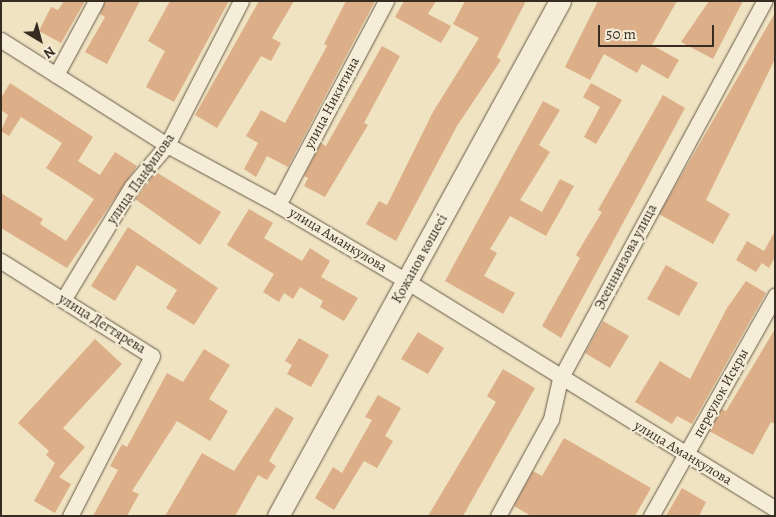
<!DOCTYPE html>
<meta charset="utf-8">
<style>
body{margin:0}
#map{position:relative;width:776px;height:517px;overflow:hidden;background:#efe3c1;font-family:Alegreya,serif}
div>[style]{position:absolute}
.building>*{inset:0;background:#ddaf89}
.roads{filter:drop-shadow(0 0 1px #655a4a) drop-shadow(0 0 1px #655a4a)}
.minor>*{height:15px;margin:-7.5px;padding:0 7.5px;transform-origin:7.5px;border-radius:7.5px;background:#f5edd7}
.secondary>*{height:21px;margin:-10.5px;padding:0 10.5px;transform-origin:10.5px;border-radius:10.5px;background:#f5edd7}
span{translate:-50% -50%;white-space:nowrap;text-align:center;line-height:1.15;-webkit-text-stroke:4px #f5edd7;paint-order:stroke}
.street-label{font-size:14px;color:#372c22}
.frame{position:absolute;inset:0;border:2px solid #372c22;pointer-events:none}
.north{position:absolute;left:15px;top:15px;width:50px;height:50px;-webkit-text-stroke:4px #f5edd7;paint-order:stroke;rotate:143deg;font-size:14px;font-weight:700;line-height:20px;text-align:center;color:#372c22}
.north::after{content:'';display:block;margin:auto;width:18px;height:22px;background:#372c22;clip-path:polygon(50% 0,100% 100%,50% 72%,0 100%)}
.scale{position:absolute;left:598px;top:25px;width:116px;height:22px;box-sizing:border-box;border:2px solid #372c22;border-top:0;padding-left:6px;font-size:15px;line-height:18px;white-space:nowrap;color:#372c22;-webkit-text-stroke:4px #f5edd7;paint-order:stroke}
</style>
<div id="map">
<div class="building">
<div style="clip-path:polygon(64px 1px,85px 1px,61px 43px,39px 31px,51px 7px,58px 10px)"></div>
<div style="clip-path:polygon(105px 1px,140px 1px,107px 64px,85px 52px,105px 17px,100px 14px)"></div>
<div style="clip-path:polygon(170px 1px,229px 1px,174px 102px,146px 87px,165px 51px,148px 41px)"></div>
<div style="clip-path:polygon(259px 1px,294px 1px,272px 38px,281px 43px,271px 61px,261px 56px,217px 128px,195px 115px)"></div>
<div style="clip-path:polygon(346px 1px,375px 1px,288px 167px,267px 156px,256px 177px,244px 169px,258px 143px,246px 136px,261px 110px,285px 123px,327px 46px,324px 44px)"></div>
<div style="clip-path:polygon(404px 1px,436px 1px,428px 14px,451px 26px,441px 43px,395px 17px)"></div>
<div style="clip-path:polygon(465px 1px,526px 1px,497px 57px,501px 60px,457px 126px,396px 241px,366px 224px,379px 201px,387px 205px,433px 112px,479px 38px,453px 24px)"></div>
<div style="clip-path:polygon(598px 1px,677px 1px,652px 45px,679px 60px,668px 79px,642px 64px,637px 73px,604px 54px,590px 80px,565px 67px)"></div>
<div style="clip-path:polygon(709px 1px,743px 1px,713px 59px,681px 42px)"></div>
<div style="clip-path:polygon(775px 13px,775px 59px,706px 200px,730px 214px,713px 244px,659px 214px)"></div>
<div style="clip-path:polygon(382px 46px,400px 56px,364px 123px,368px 125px,325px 197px,304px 186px,308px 178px,304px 176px,321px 143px,326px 146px)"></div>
<div style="clip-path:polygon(10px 83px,93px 137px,78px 161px,100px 175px,115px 152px,137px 166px,67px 268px,1px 228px,1px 193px,43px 219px,40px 224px,66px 241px,94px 199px,46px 168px,62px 143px,21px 117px,9px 136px,1px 131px,8px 115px,1px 110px,1px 98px)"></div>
<div style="clip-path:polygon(591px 83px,622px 100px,596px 144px,584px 137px,600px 107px,583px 97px)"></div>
<div style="clip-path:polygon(663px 95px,685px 108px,561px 338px,542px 326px,580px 258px,576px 255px,602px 212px,598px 210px)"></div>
<div style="clip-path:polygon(543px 101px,560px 110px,539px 145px,550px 152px,520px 200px,542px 212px,560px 179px,574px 186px,546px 236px,510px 216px,490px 249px,497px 253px,484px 276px,515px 293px,503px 314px,445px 281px)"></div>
<div style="clip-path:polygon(156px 172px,221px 212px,200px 245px,135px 199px)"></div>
<div style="clip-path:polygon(249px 209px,273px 223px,264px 238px,302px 261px,310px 248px,330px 261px,321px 277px,358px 298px,344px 321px,320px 307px,323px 301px,300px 287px,293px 299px,284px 293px,279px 302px,263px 292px,274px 274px,227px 245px)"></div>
<div style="clip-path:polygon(128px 227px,218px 288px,194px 325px,166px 308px,177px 290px,137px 265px,115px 301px,91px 286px)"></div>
<div style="clip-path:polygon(775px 231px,775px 257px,769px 268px,762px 263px,756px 272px,736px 260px,747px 241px,764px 251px)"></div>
<div style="clip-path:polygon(666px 265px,698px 283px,679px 316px,647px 299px)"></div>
<div style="clip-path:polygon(746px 281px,766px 293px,692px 424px,677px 416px,672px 424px,635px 402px,660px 361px,690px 379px,727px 308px)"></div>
<div style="clip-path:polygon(603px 321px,629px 336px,610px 368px,585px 353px)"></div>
<div style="clip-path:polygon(775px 329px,775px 424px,771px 422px,753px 455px,709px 431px,722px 409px,726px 411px)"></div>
<div style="clip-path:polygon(418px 332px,444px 348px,428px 374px,401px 359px)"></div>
<div style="clip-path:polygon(299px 338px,329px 355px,311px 387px,287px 374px,292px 365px,285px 361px)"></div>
<div style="clip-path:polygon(95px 339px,122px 364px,63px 428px,85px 447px,59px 477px,71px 484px,55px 513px,34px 501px,55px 463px,46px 455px,49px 451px,18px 423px)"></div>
<div style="clip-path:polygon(204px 349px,230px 365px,209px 399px,228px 411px,210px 441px,177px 421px,132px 491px,139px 494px,127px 516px,93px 516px,118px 470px,110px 466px,122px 444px,127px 447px,167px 373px,183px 382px)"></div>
<div style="clip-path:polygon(503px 369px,535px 388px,463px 516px,428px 516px,496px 402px,487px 396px)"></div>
<div style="clip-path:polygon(378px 395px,401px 408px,385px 436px,393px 441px,377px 468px,364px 461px,334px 510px,315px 498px,333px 467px,342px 473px,372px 420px,365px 417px)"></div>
<div style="clip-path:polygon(276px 407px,294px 418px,269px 461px,276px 466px,267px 480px,258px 475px,235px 516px,165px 516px,202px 453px,234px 471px)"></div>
<div style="clip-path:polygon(564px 438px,651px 488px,635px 516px,531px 516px,514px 506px,533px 471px,542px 476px)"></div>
<div style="clip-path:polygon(682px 488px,706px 502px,699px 516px,666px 516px)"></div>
</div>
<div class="roads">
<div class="minor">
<div style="left:1px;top:40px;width:196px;rotate:32.3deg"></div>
<div style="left:167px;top:145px;width:126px;rotate:28.4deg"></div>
<div style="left:278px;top:205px;width:151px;rotate:30.6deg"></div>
<div style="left:408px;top:282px;width:432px;rotate:31.7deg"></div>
<div style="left:56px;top:75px;width:84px;rotate:-61.6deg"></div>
<div style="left:278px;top:205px;width:231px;rotate:-62.1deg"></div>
<div style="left:1px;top:261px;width:178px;rotate:32.2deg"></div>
<div style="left:152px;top:356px;width:180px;rotate:117.1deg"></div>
<div style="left:63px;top:300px;width:133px;rotate:-58.8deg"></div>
<div style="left:132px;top:186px;width:54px;rotate:-49.5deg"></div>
<div style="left:167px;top:145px;width:162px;rotate:-62.8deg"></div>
<div style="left:498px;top:516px;width:111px;rotate:-61.3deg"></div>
<div style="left:551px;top:419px;width:41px;rotate:-77.3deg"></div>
<div style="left:560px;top:379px;width:430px;rotate:-61.6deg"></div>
<div style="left:651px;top:516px;width:253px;rotate:-60.6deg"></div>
</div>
<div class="secondary">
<div style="left:278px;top:516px;width:587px;rotate:-61.3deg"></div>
</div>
</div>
<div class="street-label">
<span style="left:332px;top:103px;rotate:-62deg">улица Никитина</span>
<span style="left:141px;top:179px;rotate:-55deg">улица Панфилова</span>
<span style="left:338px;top:240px;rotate:31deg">улица Аманкулова</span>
<span style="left:626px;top:257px;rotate:-62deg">Эсенниязова улица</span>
<span style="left:420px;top:259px;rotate:-61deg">Қожанов көшесі</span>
<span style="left:102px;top:324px;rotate:32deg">улица Дегтярева</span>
<span style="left:721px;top:393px;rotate:-61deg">переулок Искры</span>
<span style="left:683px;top:453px;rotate:31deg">улица Аманкулова</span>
</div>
<div class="frame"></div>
<div class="north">N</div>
<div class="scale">50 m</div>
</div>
